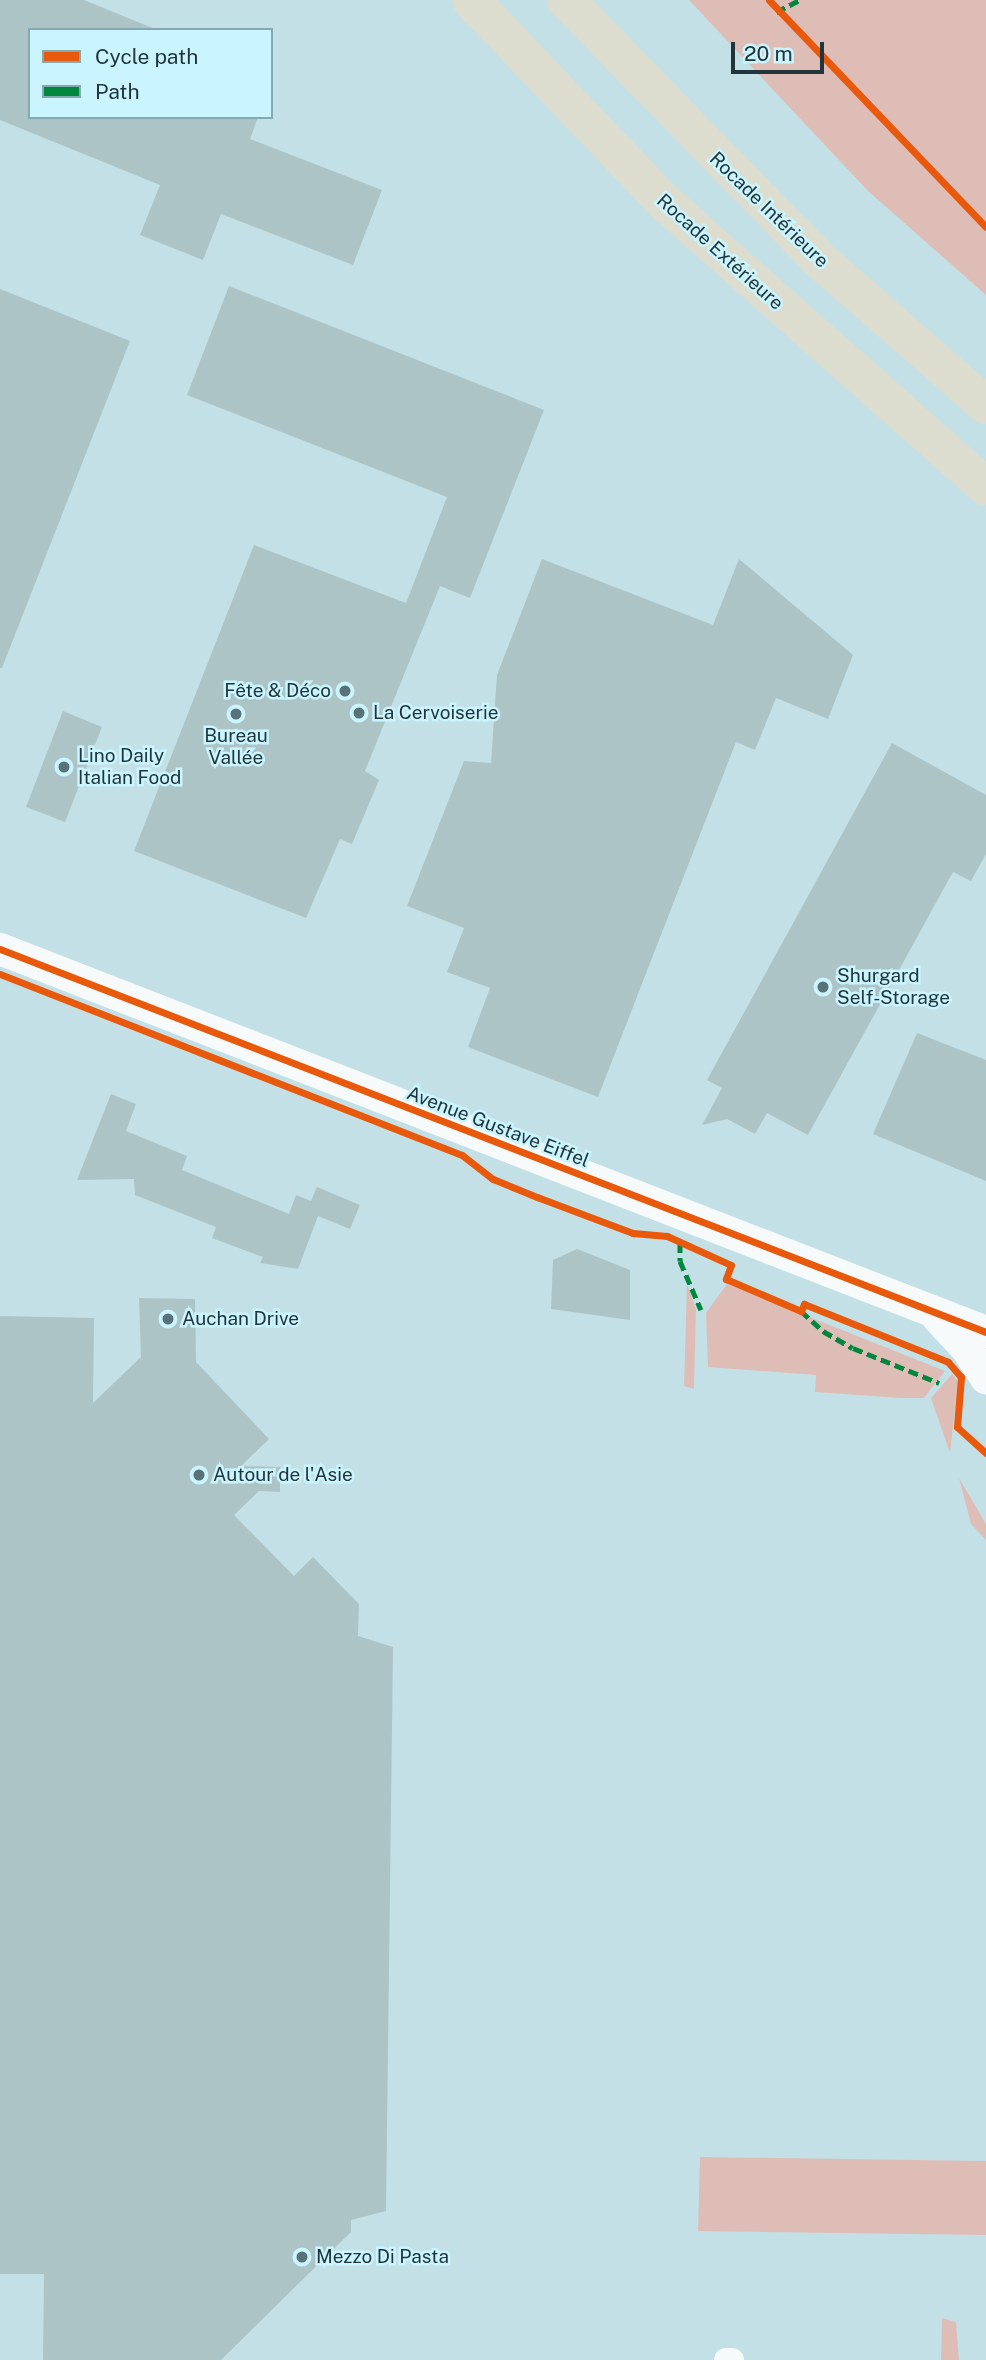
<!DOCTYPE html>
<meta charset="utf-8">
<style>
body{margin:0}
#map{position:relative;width:986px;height:2360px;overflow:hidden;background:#c3e0e7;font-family:"Public Sans",sans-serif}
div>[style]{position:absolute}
.green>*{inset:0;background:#dfbdb7}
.building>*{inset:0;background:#adc4c7}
.minor>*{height:24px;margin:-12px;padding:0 12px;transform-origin:12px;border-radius:12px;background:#f6fafb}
.tertiary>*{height:32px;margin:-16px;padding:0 16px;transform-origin:16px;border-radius:16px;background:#f6fafb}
.motorway>*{height:38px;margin:-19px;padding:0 19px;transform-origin:19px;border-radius:19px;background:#dcdccf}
.quiet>*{height:5px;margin-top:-2.5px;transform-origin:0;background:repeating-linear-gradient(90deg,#00873e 0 10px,transparent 0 15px)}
.cycleway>*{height:7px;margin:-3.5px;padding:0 3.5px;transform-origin:3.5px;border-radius:3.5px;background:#e8590c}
.dots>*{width:19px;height:19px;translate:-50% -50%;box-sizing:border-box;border:4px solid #caf5ff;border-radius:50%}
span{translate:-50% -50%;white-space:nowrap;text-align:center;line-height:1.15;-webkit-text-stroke:5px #caf5ff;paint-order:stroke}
.street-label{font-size:19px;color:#20363b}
.poi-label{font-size:19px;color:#20363b}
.right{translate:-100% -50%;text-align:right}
.left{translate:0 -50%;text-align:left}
.legend{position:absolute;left:28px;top:28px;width:245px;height:91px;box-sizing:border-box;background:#caf5ff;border:2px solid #86a9b1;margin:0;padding:9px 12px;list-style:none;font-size:21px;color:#20363b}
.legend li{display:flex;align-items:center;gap:14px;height:35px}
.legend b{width:35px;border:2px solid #86a9b1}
.scale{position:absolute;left:731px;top:42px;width:93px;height:32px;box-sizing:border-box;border:4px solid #20363b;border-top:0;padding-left:9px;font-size:21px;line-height:24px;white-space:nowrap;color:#20363b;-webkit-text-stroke:5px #caf5ff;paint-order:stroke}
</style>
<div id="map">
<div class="green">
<div style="clip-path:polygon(689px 0,986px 0,986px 295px,868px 191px)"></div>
<div style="clip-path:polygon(687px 1284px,696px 1309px,694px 1389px,684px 1386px)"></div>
<div style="clip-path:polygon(727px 1284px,945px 1371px,924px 1398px,900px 1398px,815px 1392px,816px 1375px,708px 1367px,706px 1313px)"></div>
<div style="clip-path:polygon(952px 1374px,958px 1382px,950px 1453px,931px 1398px)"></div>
<div style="clip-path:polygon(959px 1478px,986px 1524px,986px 1540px,971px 1524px)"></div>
<div style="clip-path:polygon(700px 2157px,986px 2161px,986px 2235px,698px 2231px)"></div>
<div style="clip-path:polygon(942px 2318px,956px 2322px,959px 2360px,941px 2360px)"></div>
</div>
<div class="building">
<div style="clip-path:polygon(0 0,84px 0,155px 29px,30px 30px,30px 117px,258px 117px,250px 139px,382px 190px,353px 265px,221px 214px,203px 260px,140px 235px,160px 185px,0 120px)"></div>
<div style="clip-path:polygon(229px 286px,544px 410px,470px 598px,440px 586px,365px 771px,379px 780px,352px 844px,340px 839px,306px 918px,134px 851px,254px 545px,406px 603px,447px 497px,187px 395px)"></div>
<div style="clip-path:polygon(0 289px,130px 341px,2px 668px,0 668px)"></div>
<div style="clip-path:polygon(542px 559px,713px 625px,739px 559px,853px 655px,828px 719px,776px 698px,755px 750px,736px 742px,598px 1097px,468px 1047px,490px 988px,447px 972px,464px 928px,407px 906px,464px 761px,491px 763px,497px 675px)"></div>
<div style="clip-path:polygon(63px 711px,102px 727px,65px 822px,26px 807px)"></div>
<div style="clip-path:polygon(892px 743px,986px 795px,986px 854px,971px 881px,953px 872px,808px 1135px,767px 1113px,755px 1134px,727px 1119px,702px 1125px,722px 1088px,707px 1080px)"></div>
<div style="clip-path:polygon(917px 1033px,986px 1060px,986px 1181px,873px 1134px)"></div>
<div style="clip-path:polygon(111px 1094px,136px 1104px,126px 1131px,187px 1156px,182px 1170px,289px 1214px,296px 1195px,311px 1201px,317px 1187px,360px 1205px,350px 1229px,318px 1216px,298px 1269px,260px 1263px,263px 1257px,212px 1238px,216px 1227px,135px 1195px,134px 1179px,77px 1180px)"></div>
<div style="clip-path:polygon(577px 1249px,630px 1270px,630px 1320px,551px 1309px,553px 1260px)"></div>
<div style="clip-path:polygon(139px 1298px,195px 1299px,196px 1362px,269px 1439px,241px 1466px,280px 1467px,280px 1492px,259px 1491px,234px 1515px,294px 1576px,313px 1557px,359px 1604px,358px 1636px,393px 1647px,386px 2211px,351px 2220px,351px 2232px,221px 2360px,43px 2360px,44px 2274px,0 2274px,0 1316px,94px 1318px,93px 1403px,141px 1357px)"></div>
</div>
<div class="minor">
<div style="left:726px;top:2360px;width:6px"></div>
</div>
<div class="tertiary">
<div style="left:0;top:949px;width:1058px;rotate:21.23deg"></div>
<div style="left:938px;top:1318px;width:42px;rotate:46.9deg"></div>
<div style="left:967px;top:1349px;width:35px;rotate:57deg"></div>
</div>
<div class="motorway">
<div style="left:471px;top:0;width:278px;rotate:46.3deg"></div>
<div style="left:663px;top:201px;width:431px;rotate:41.5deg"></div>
<div style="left:566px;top:0;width:368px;rotate:45.7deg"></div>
<div style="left:823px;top:263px;width:216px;rotate:41.1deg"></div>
</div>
<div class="quiet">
<div style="left:776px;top:12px;width:27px;rotate:-27deg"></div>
<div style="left:680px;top:1242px;width:19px;rotate:90deg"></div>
<div style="left:680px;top:1261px;width:53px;rotate:66.8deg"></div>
<div style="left:801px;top:1311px;width:30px;rotate:42deg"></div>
<div style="left:823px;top:1331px;width:34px;rotate:30deg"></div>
<div style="left:853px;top:1348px;width:93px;rotate:22.1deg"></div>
</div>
<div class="cycleway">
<div style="left:769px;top:0;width:314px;rotate:46.3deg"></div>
<div style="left:0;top:949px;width:1058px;rotate:21.23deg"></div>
<div style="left:0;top:974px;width:496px;rotate:21.4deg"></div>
<div style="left:462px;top:1155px;width:39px;rotate:38deg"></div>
<div style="left:493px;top:1179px;width:48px;rotate:22.2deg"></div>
<div style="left:537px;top:1197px;width:103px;rotate:20.6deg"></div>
<div style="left:633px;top:1233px;width:34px;rotate:5deg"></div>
<div style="left:667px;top:1236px;width:70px;rotate:24.4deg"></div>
<div style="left:731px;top:1265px;width:15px;rotate:110deg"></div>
<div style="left:726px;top:1279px;width:82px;rotate:23.1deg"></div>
<div style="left:801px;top:1311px;width:8px;rotate:-67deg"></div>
<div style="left:804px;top:1304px;width:155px;rotate:21.9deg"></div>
<div style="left:948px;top:1362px;width:20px;rotate:49deg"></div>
<div style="left:961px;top:1377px;width:50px;rotate:94.6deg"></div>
<div style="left:957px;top:1427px;width:39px;rotate:42deg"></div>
</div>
<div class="dots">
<div style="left:345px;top:691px;background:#597277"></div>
<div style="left:359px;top:713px;background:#597277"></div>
<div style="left:236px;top:714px;background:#597277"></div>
<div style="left:64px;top:767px;background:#597277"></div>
<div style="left:823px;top:987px;background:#597277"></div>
<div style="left:168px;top:1319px;background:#597277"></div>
<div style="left:199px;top:1475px;background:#597277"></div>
<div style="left:302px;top:2257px;background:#597277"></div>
</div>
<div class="street-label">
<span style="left:769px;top:210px;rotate:44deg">Rocade Intérieure</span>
<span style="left:720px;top:252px;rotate:42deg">Rocade Extérieure</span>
<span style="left:498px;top:1127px;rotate:21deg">Avenue Gustave Eiffel</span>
</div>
<div class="poi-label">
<span class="right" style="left:331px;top:691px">Fête &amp; Déco</span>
<span class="left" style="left:373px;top:713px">La Cervoiserie</span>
<span style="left:236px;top:747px">Bureau<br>Vallée</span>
<span class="left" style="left:78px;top:767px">Lino Daily<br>Italian Food</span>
<span class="left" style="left:837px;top:987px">Shurgard<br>Self-Storage</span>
<span class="left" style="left:182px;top:1319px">Auchan Drive</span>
<span class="left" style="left:213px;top:1475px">Autour de l'Asie</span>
<span class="left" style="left:316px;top:2257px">Mezzo Di Pasta</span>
</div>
<ul class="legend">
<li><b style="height:9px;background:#e8590c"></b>Cycle path</li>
<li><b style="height:9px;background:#00873e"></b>Path</li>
</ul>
<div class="scale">20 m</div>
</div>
